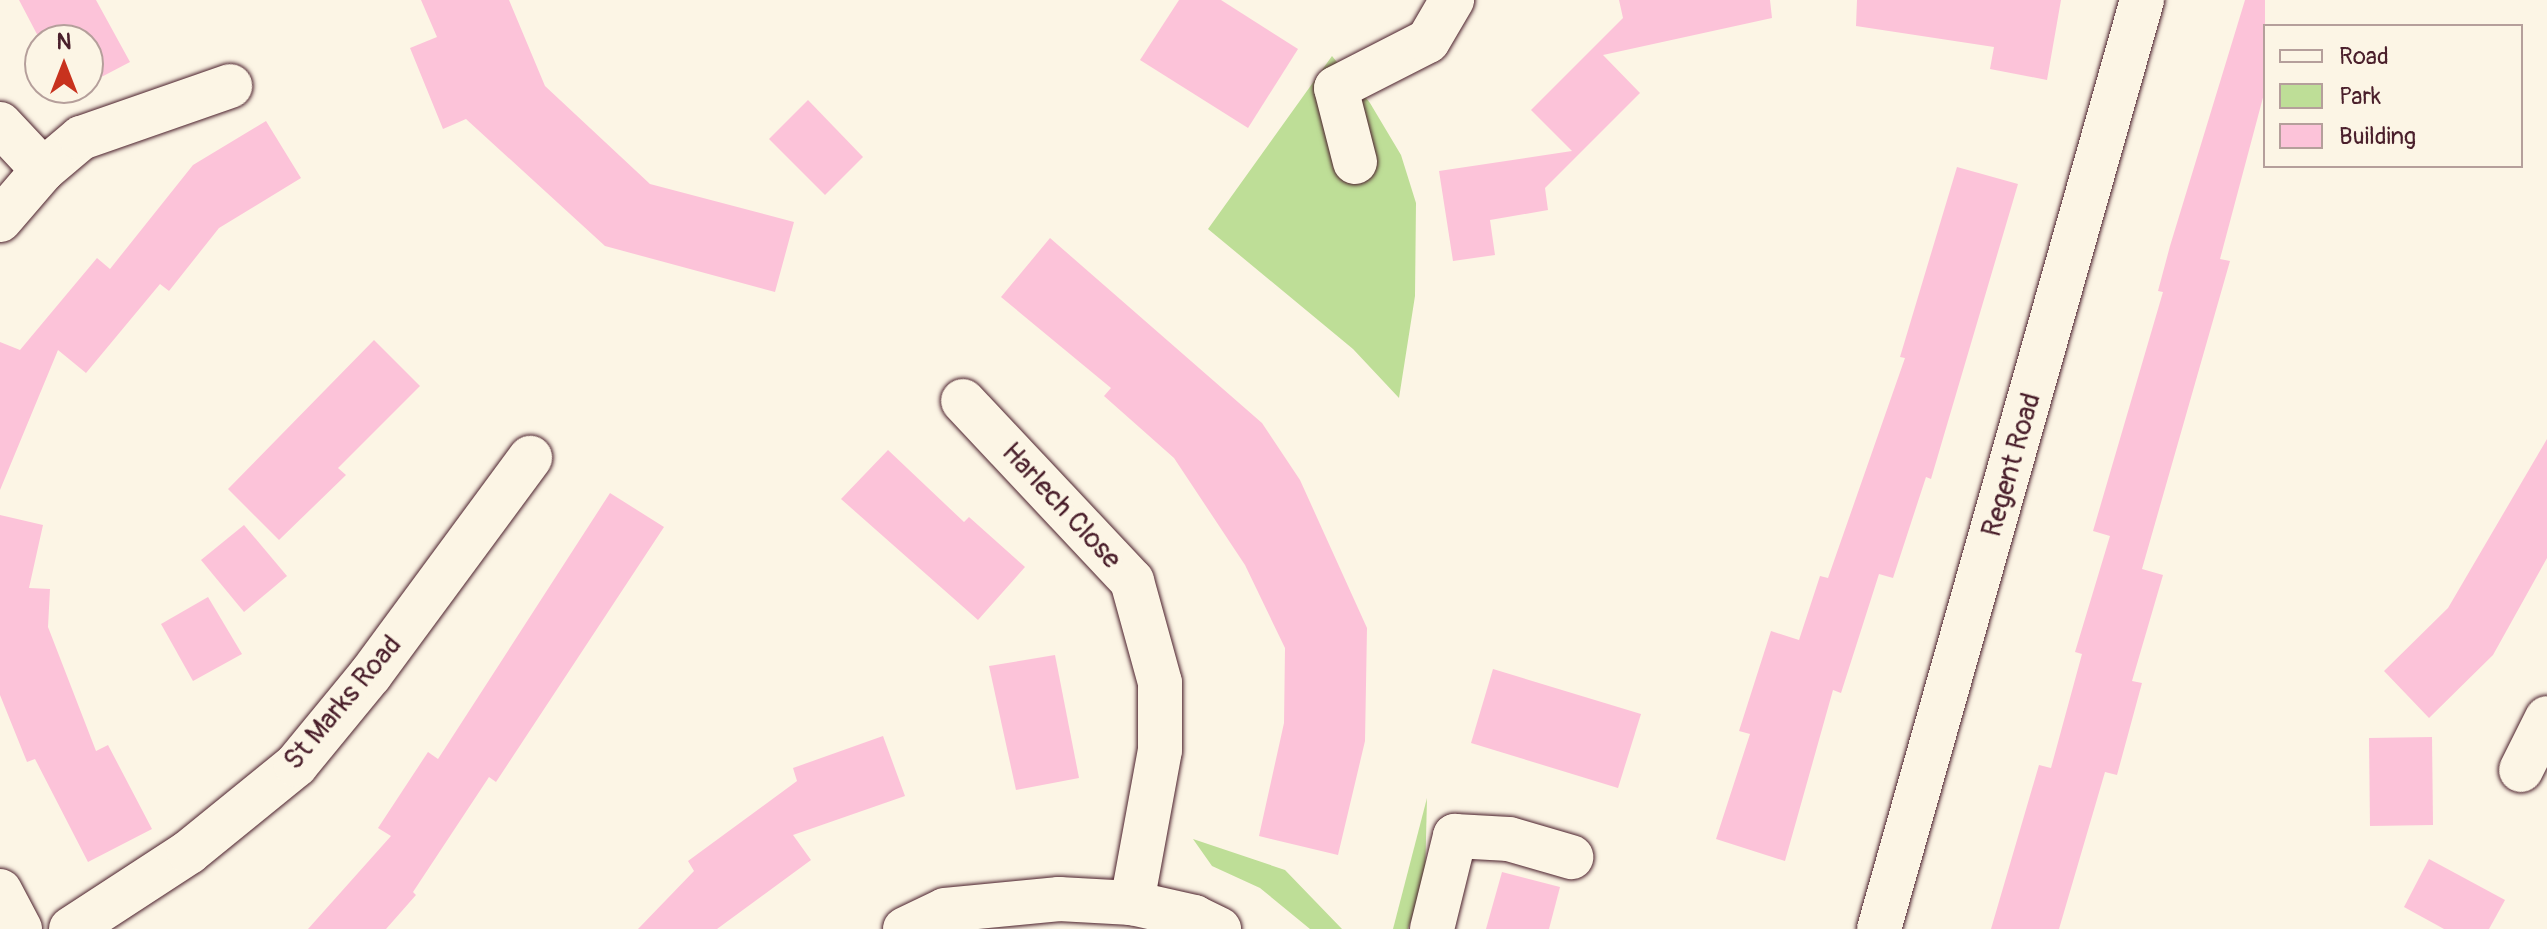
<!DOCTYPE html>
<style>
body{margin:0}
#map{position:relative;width:2547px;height:929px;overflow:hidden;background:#fcf5e5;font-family:Pangolin,sans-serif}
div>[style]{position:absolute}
.green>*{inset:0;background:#bede97}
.building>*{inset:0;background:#fcc3d9}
.roads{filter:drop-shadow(0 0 2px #4a1f2b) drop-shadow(0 0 2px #4a1f2b)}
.minor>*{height:44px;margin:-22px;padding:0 22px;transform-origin:22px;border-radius:22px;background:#fcf5e5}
span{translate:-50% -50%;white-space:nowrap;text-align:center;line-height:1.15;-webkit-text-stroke:7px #fcf5e5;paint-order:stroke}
.street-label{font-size:28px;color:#4a1f2b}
.legend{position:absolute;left:2263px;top:24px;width:260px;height:144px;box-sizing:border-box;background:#fcf5e5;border:2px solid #b59f9b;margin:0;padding:10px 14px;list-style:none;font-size:24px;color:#4a1f2b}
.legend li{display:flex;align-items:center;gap:16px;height:40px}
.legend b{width:40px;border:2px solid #b59f9b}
.north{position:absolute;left:24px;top:24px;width:80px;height:80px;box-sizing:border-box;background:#fcf5e5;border:2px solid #b59f9b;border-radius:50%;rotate:0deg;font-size:22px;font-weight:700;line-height:32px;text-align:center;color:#4a1f2b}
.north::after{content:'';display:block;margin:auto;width:28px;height:36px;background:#c8321e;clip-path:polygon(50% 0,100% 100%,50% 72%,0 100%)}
</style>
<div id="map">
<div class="green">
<div style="clip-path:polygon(1332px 56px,1370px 103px,1401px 155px,1416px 203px,1415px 296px,1399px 398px,1353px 349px,1208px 229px)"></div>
<div style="clip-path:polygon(1427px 798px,1425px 879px,1408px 929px,1393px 929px)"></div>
<div style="clip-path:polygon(1193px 839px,1285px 870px,1342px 929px,1310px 929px,1260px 888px,1212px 866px)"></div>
</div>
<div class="building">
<div style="clip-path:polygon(19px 0,96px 0,130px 62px,88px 84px,88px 40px,40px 40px)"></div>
<div style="clip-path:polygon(421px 0,509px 0,545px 86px,650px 184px,794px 222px,775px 292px,605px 246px,466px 119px,443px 129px,410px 48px,437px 37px)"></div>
<div style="clip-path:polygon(1179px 0,1221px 0,1298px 49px,1248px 128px,1140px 60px)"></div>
<div style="clip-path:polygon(1619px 0,1770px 0,1772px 18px,1603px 55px,1640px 93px,1545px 188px,1548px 210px,1490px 220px,1495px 255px,1453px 261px,1439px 171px,1572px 151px,1531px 110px,1623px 18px)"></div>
<div style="clip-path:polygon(1857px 0,2061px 0,2047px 80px,1990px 69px,1994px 47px,1856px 26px)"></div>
<div style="clip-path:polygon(2245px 0,2265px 0,2265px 90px,2220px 259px,2230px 261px,2142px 569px,2163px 575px,2132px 681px,2142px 683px,2117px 775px,2105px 772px,2059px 929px,1991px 929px,2039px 765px,2051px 768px,2082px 654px,2075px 652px,2110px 536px,2093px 531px,2163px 292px,2158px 291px,2170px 246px)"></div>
<div style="clip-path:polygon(808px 100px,863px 157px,825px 195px,769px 139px)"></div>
<div style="clip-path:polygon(266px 121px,301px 178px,219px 228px,169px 291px,160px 284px,86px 373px,58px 350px,0 490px,0 342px,20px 350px,97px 258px,110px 269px,193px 165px)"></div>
<div style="clip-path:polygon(1957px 167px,2018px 184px,1931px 479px,1926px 477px,1893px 578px,1879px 574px,1841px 693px,1833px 690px,1785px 861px,1716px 839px,1750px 734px,1739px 731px,1771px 631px,1799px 640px,1820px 576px,1828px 578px,1905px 358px,1900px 357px)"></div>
<div style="clip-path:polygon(1050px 238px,1262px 423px,1300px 480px,1367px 628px,1365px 741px,1338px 855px,1259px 836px,1284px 723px,1285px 648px,1245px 565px,1174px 458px,1104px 396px,1111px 388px,1001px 297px)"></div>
<div style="clip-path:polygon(374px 340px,420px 386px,338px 468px,346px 475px,279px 540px,228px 489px)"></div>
<div style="clip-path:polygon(2547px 439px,2547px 558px,2493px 655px,2429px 718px,2384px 671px,2448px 608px)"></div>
<div style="clip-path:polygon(888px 450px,964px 522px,969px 517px,1025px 567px,978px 620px,841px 499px)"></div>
<div style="clip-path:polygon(610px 493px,664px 527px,496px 782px,489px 777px,413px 892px,416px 895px,386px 929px,308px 929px,391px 836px,378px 828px,428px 752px,438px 759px)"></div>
<div style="clip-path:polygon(0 515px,43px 525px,29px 588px,50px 589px,48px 627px,96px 751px,108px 745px,152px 829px,88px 862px,35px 759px,27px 762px,0 695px)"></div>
<div style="clip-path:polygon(244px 525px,287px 576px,244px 612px,201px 560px)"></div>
<div style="clip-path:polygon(208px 597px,242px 654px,193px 681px,161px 624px)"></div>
<div style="clip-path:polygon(1055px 655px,1079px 778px,1016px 790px,989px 666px)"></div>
<div style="clip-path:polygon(1493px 669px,1641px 714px,1618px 788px,1471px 743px)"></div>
<div style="clip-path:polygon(883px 736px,905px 796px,793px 835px,811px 860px,717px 929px,638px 929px,694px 871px,688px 861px,797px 781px,793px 768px)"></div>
<div style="clip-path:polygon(2432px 737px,2433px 825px,2370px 826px,2369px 738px)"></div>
<div style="clip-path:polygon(2429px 859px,2505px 900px,2489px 929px,2444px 929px,2404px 907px)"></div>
<div style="clip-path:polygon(1502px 872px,1560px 887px,1549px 929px,1486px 929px)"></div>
</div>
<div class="roads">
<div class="minor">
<div style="left:0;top:124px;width:63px;rotate:46.9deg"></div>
<div style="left:1355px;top:162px;width:76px;rotate:-104.4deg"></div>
<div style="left:1336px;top:88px;width:103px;rotate:-27.1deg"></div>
<div style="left:1428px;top:41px;width:48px;rotate:-59.7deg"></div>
<div style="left:0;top:220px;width:66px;rotate:-49.3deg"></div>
<div style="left:43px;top:170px;width:50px;rotate:-40.1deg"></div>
<div style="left:81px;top:138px;width:158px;rotate:-19.2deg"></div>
<div style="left:963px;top:401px;width:247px;rotate:46.8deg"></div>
<div style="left:1132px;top:581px;width:106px;rotate:74.6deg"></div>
<div style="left:1160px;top:683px;width:67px;rotate:90deg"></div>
<div style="left:1160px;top:750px;width:156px;rotate:100.4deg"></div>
<div style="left:2521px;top:770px;width:58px;rotate:-63.4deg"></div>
<div style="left:0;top:891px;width:43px;rotate:62.2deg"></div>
<div style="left:71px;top:929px;width:141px;rotate:-33.1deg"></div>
<div style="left:189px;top:852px;width:138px;rotate:-39.1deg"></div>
<div style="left:296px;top:765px;width:117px;rotate:-50.6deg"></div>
<div style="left:370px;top:675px;width:270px;rotate:-53.6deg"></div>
<div style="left:905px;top:929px;width:44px;rotate:-25.4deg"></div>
<div style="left:945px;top:910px;width:115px;rotate:-5.5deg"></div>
<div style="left:1059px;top:899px;width:73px;rotate:3.1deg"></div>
<div style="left:1132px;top:903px;width:64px;rotate:12.7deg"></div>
<div style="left:1194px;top:917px;width:28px;rotate:26deg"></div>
<div style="left:1432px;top:929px;width:96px;rotate:-76.1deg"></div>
<div style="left:1455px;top:836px;width:54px;rotate:3.2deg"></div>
<div style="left:1509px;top:839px;width:65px;rotate:16.2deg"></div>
<div style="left:1879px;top:929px;width:966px;rotate:-74.19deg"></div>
</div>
</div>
<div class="street-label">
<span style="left:2012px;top:465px;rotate:-74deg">Regent Road</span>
<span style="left:1061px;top:506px;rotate:47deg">Harlech Close</span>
<span style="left:343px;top:703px;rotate:-50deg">St Marks Road</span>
</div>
<ul class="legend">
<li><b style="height:10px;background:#fcf5e5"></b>Road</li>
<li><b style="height:22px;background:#bede97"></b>Park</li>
<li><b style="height:22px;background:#fcc3d9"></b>Building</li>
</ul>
<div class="north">N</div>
</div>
